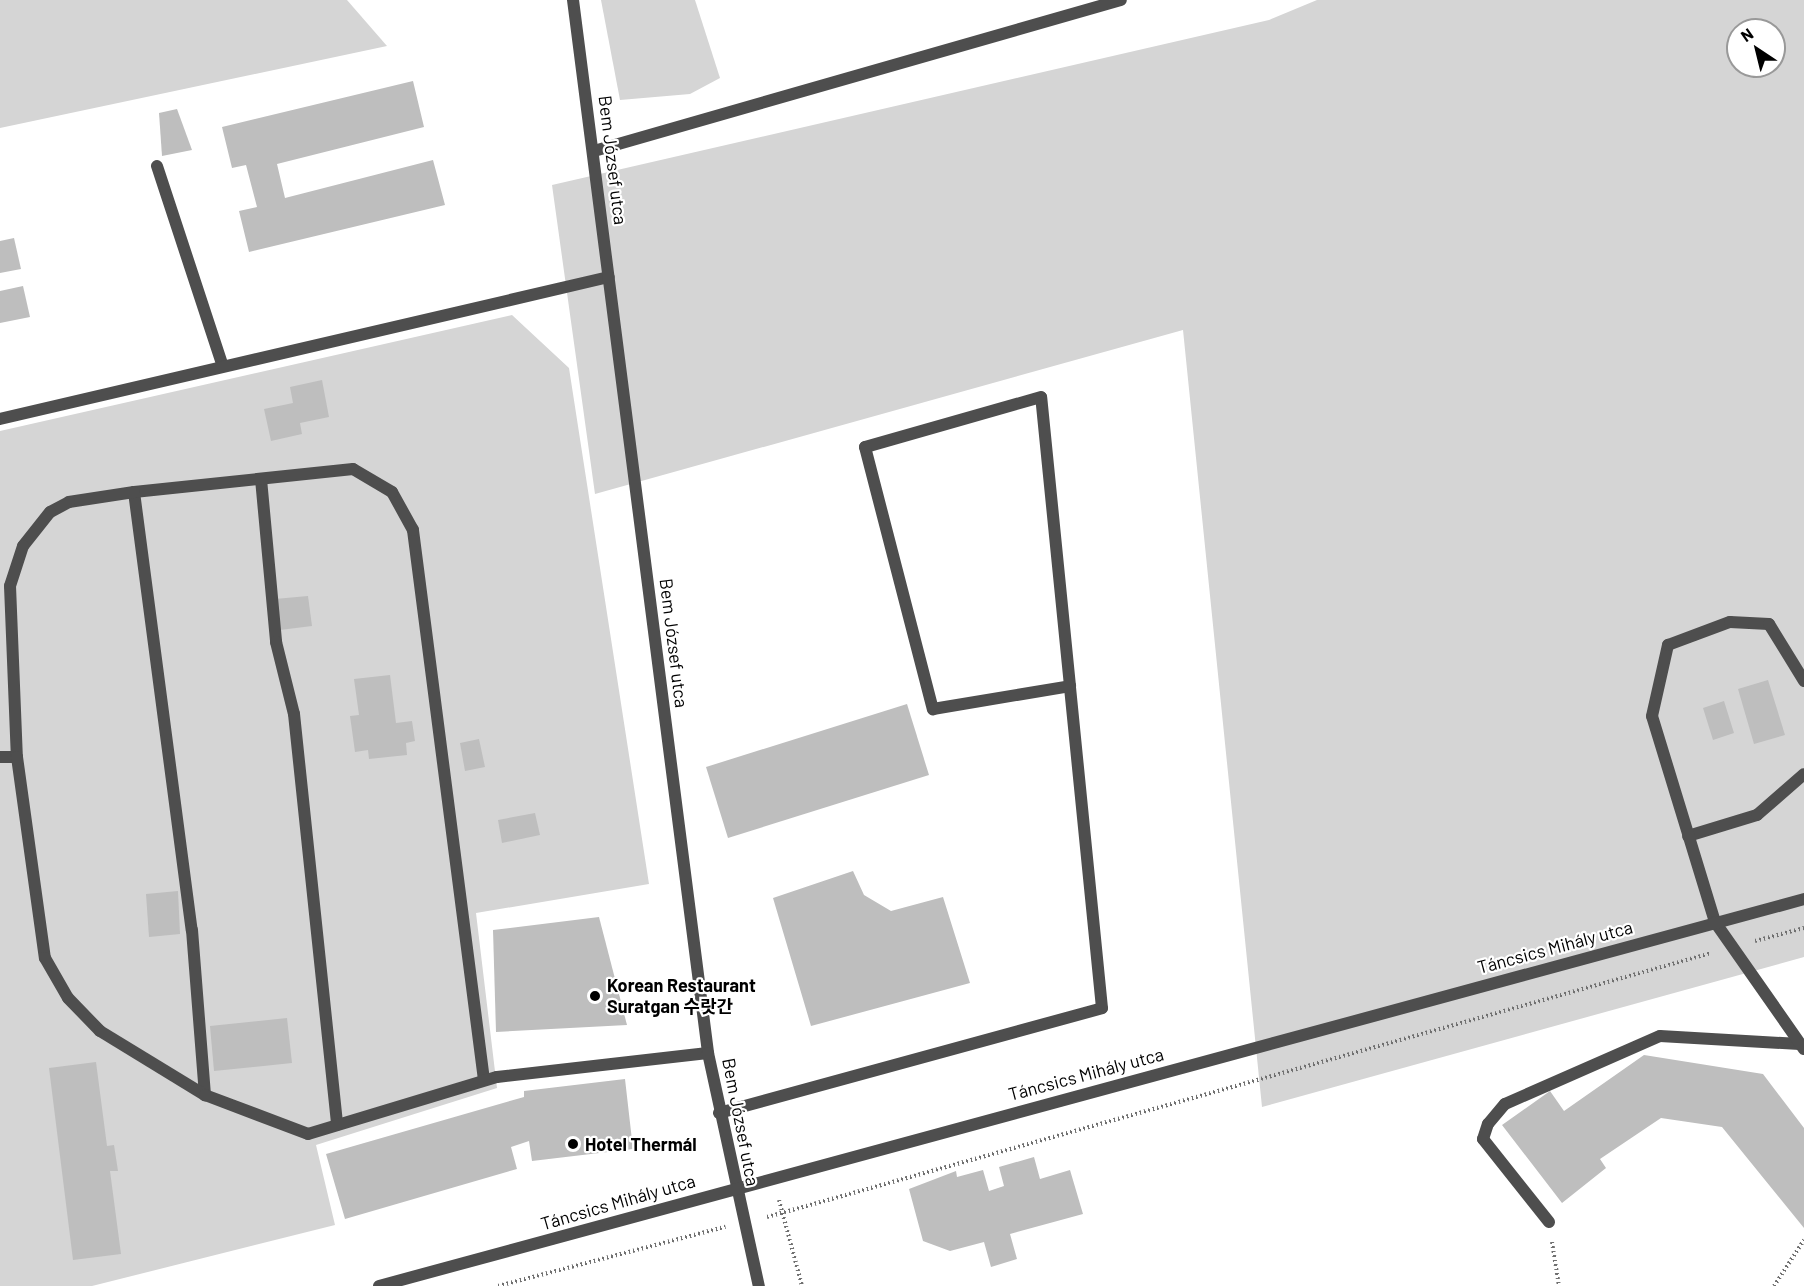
<!DOCTYPE html>
<meta charset="utf-8">
<style>
body{margin:0}
#map{position:relative;width:1804px;height:1286px;overflow:hidden;background:#fff;font-family:Barlow,"Noto Sans KR",sans-serif}
div>[style]{position:absolute}
.green>*{inset:0;background:#d5d5d5}
.building>*{inset:0;background:#bebebe}
.path>*{height:4px;margin-top:-2px;transform-origin:0;background:repeating-linear-gradient(90deg,#707070 0 1.5px,transparent 0 4.5px)}
.service>*{height:12px;margin:-6px;padding:0 6px;transform-origin:6px;border-radius:6px;background:#4e4e4e}
.minor>*{height:12px;margin:-6px;padding:0 6px;transform-origin:6px;border-radius:6px;background:#4e4e4e}
.dots>*{width:16px;height:16px;translate:-50% -50%;box-sizing:border-box;border:3px solid #fff;border-radius:50%}
span{translate:-50% -50%;white-space:nowrap;text-align:center;line-height:1.15;-webkit-text-stroke:4.5px #fff;paint-order:stroke}
.street-label{font-size:18px;color:#000}
.poi-label{font-size:18px;color:#000;font-weight:700}
.left{translate:0 -50%;text-align:left}
.north{position:absolute;left:1726px;top:18px;width:60px;height:60px;box-sizing:border-box;background:#fff;border:2px solid #999;border-radius:50%;rotate:325deg;font-size:16px;font-weight:700;line-height:24px;text-align:center;color:#000}
.north::after{content:'';display:block;margin:auto;width:21px;height:27px;background:#000;clip-path:polygon(50% 0,100% 100%,50% 72%,0 100%)}
</style>
<div id="map">
<div class="green">
<div style="clip-path:polygon(0 0,347px 0,387px 46px,0 128px)"></div>
<div style="clip-path:polygon(601px 0,695px 0,720px 78px,690px 94px,620px 100px)"></div>
<div style="clip-path:polygon(evenodd,1317px 0,1804px 0,1804px 957px,1262px 1107px,1183px 330px,595px 494px,552px 185px,1269px 20px,1317px 0,1738px 30px,1774px 30px,1774px 66px,1738px 66px,1738px 30px)"></div>
<div style="clip-path:polygon(512px 315px,569px 368px,649px 884px,476px 913px,497px 1088px,316px 1145px,335px 1225px,92px 1286px,0 1286px,0 431px)"></div>
</div>
<div class="building">
<div style="clip-path:polygon(413px 81px,424px 127px,277px 164px,285px 198px,433px 160px,445px 205px,249px 252px,239px 211px,257px 207px,246px 165px,232px 168px,222px 127px)"></div>
<div style="clip-path:polygon(177px 109px,192px 150px,162px 156px,159px 113px)"></div>
<div style="clip-path:polygon(14px 238px,21px 269px,0 273px,0 241px)"></div>
<div style="clip-path:polygon(23px 286px,30px 317px,0 323px,0 291px)"></div>
<div style="clip-path:polygon(322px 380px,329px 417px,300px 423px,302px 434px,271px 441px,264px 409px,293px 403px,290px 387px)"></div>
<div style="clip-path:polygon(308px 596px,312px 626px,280px 630px,275px 599px)"></div>
<div style="clip-path:polygon(390px 675px,396px 723px,412px 721px,415px 741px,406px 743px,407px 755px,369px 759px,368px 750px,355px 752px,350px 716px,359px 715px,354px 679px)"></div>
<div style="clip-path:polygon(1768px 680px,1785px 735px,1754px 744px,1738px 689px)"></div>
<div style="clip-path:polygon(1724px 701px,1734px 733px,1713px 740px,1703px 708px)"></div>
<div style="clip-path:polygon(907px 704px,929px 775px,728px 838px,706px 767px)"></div>
<div style="clip-path:polygon(479px 739px,485px 767px,465px 771px,460px 743px)"></div>
<div style="clip-path:polygon(535px 813px,540px 835px,502px 843px,498px 820px)"></div>
<div style="clip-path:polygon(853px 871px,864px 895px,891px 911px,943px 897px,970px 983px,811px 1026px,773px 898px)"></div>
<div style="clip-path:polygon(178px 891px,180px 934px,149px 937px,146px 894px)"></div>
<div style="clip-path:polygon(599px 917px,627px 1025px,496px 1032px,493px 930px)"></div>
<div style="clip-path:polygon(287px 1018px,292px 1063px,214px 1071px,210px 1026px)"></div>
<div style="clip-path:polygon(1644px 1055px,1763px 1074px,1804px 1128px,1804px 1228px,1722px 1127px,1661px 1118px,1600px 1159px,1606px 1168px,1562px 1203px,1502px 1125px,1550px 1091px,1564px 1111px)"></div>
<div style="clip-path:polygon(96px 1062px,107px 1146px,114px 1145px,118px 1171px,110px 1171px,121px 1254px,73px 1260px,49px 1068px)"></div>
<div style="clip-path:polygon(625px 1079px,633px 1149px,532px 1161px,529px 1141px,511px 1147px,517px 1169px,345px 1219px,326px 1154px,524px 1097px,524px 1091px)"></div>
<div style="clip-path:polygon(1034px 1157px,1040px 1179px,1070px 1170px,1083px 1214px,1010px 1234px,1017px 1259px,991px 1267px,984px 1242px,950px 1251px,923px 1241px,909px 1189px,956px 1171px,957px 1177px,983px 1170px,989px 1191px,1004px 1186px,999px 1167px)"></div>
</div>
<div class="path">
<div style="left:1755px;top:941px;width:51px;rotate:-14.9deg"></div>
<div style="left:779px;top:1200px;width:89px;rotate:75deg"></div>
<div style="left:767px;top:1217px;width:980px;rotate:-15.62deg"></div>
<div style="left:1552px;top:1242px;width:45px;rotate:81deg"></div>
<div style="left:498px;top:1286px;width:235px;rotate:-14.6deg"></div>
<div style="left:1774px;top:1286px;width:55px;rotate:-56.9deg"></div>
</div>
<div class="service">
<div style="left:594px;top:151px;width:548px;rotate:-15.99deg"></div>
<div style="left:157px;top:166px;width:208px;rotate:71.8deg"></div>
<div style="left:0;top:419px;width:625px;rotate:-13.13deg"></div>
<div style="left:261px;top:479px;width:164px;rotate:84.7deg"></div>
<div style="left:276px;top:642px;width:74px;rotate:76deg"></div>
<div style="left:294px;top:714px;width:413px;rotate:84deg"></div>
<div style="left:134px;top:492px;width:442px;rotate:82.5deg"></div>
<div style="left:192px;top:930px;width:166px;rotate:85.5deg"></div>
<div style="left:0;top:757px;width:17px"></div>
<div style="left:1688px;top:836px;width:72px;rotate:-16.9deg"></div>
<div style="left:1757px;top:815px;width:62px;rotate:-41.1deg"></div>
<div style="left:1715px;top:922px;width:215px;rotate:-107deg"></div>
<div style="left:1652px;top:716px;width:73px;rotate:-77.3deg"></div>
<div style="left:1668px;top:645px;width:66px;rotate:-20.4deg"></div>
<div style="left:1730px;top:622px;width:39px;rotate:3deg"></div>
<div style="left:1769px;top:624px;width:67px;rotate:58.4deg"></div>
<div style="left:484px;top:1080px;width:555px;rotate:-97.36deg"></div>
<div style="left:413px;top:530px;width:43px;rotate:-118.9deg"></div>
<div style="left:392px;top:492px;width:45px;rotate:-149.5deg"></div>
<div style="left:353px;top:469px;width:220px;rotate:174deg"></div>
<div style="left:134px;top:492px;width:66px;rotate:171.3deg"></div>
<div style="left:69px;top:502px;width:21px;rotate:152deg"></div>
<div style="left:50px;top:512px;width:43px;rotate:128.5deg"></div>
<div style="left:23px;top:546px;width:42px;rotate:108deg"></div>
<div style="left:10px;top:586px;width:171px;rotate:87.7deg"></div>
<div style="left:17px;top:757px;width:203px;rotate:82.1deg"></div>
<div style="left:45px;top:958px;width:46px;rotate:60.1deg"></div>
<div style="left:68px;top:998px;width:46px;rotate:45.9deg"></div>
<div style="left:100px;top:1031px;width:123px;rotate:31.4deg"></div>
<div style="left:205px;top:1095px;width:110px;rotate:20.7deg"></div>
<div style="left:308px;top:1134px;width:197px;rotate:-16.8deg"></div>
<div style="left:497px;top:1077px;width:212px;rotate:-6.5deg"></div>
<div style="left:719px;top:1113px;width:397px;rotate:-15.3deg"></div>
<div style="left:1102px;top:1008px;width:324px;rotate:-95.7deg"></div>
<div style="left:1070px;top:686px;width:290px;rotate:-95.7deg"></div>
<div style="left:1041px;top:397px;width:183px;rotate:164.1deg"></div>
<div style="left:865px;top:447px;width:271px;rotate:75.5deg"></div>
<div style="left:933px;top:709px;width:139px;rotate:-9.5deg"></div>
<div style="left:1549px;top:1222px;width:106px;rotate:-128.5deg"></div>
<div style="left:1483px;top:1139px;width:16px;rotate:-72deg"></div>
<div style="left:1488px;top:1124px;width:26px;rotate:-50deg"></div>
<div style="left:1505px;top:1104px;width:169px;rotate:-23.7deg"></div>
<div style="left:1660px;top:1036px;width:140px;rotate:3.3deg"></div>
</div>
<div class="minor">
<div style="left:573px;top:0;width:1062px;rotate:82.69deg"></div>
<div style="left:708px;top:1053px;width:239px;rotate:77.7deg"></div>
<div style="left:1715px;top:922px;width:155px;rotate:55deg"></div>
<div style="left:379px;top:1286px;width:1477px;rotate:-15.19deg"></div>
</div>
<div class="dots">
<div style="left:595px;top:996px;background:#000"></div>
<div style="left:573px;top:1144px;background:#000"></div>
</div>
<div class="street-label">
<span style="left:613px;top:160px;rotate:83deg">Bem József utca</span>
<span style="left:674px;top:643px;rotate:83deg">Bem József utca</span>
<span style="left:1555px;top:947px;rotate:-15deg">Táncsics Mihály utca</span>
<span style="left:1086px;top:1074px;rotate:-15deg">Táncsics Mihály utca</span>
<span style="left:741px;top:1122px;rotate:79deg">Bem József utca</span>
<span style="left:618px;top:1202px;rotate:-16deg">Táncsics Mihály utca</span>
</div>
<div class="poi-label">
<span class="left" style="left:607px;top:996px">Korean Restaurant<br>Suratgan 수랏간</span>
<span class="left" style="left:585px;top:1144px">Hotel Thermál</span>
</div>
<div class="north">N</div>
</div>
